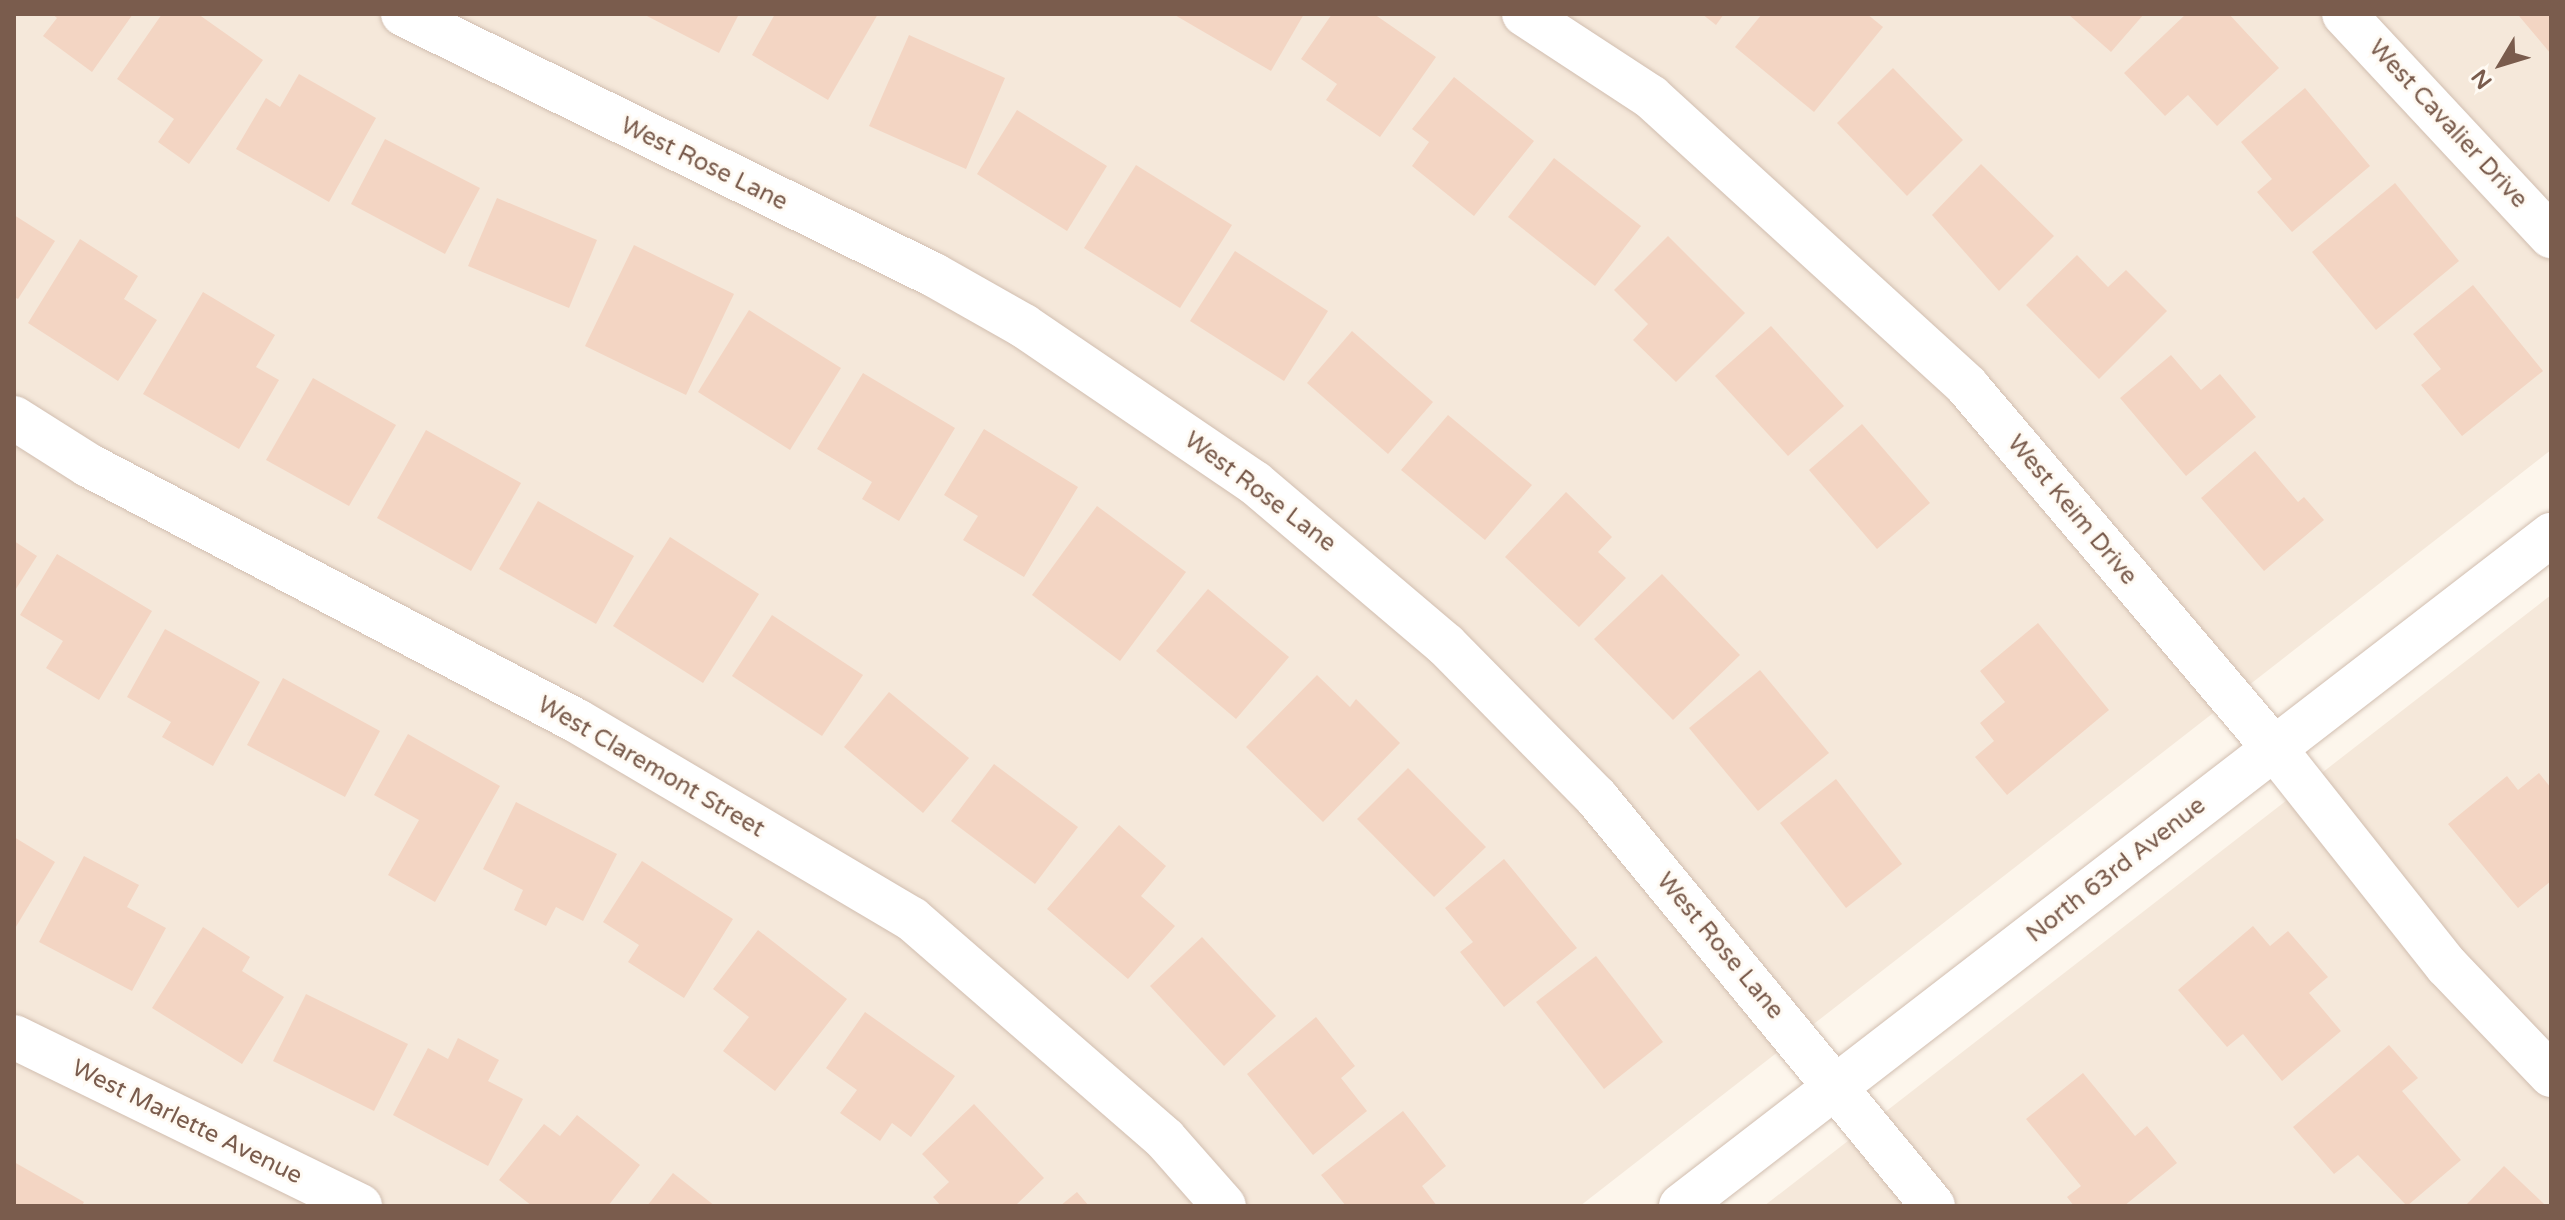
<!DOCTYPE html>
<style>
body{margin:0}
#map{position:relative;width:2565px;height:1220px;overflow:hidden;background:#fdf6ec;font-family:"Varela Round",sans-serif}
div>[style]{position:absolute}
.residential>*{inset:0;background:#f5e8da}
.building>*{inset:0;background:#f3d5c3}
.roads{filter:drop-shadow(0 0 2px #d1beb0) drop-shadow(0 0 2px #d1beb0)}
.minor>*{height:44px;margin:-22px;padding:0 22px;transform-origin:22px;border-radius:22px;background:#fff}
span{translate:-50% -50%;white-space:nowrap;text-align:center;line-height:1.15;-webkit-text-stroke:6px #fffaf3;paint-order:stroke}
.street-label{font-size:24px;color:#7a5c4d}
.frame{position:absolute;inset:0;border:16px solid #7a5c4d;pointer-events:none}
.north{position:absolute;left:2461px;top:24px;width:80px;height:80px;-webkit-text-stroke:6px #fffaf3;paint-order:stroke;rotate:232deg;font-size:22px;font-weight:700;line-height:32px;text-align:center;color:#7a5c4d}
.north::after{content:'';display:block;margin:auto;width:28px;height:36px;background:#7a5c4d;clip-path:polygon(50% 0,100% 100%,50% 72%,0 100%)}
</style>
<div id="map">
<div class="residential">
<div style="clip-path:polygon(14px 14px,2551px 14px,2551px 450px,1580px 1206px,14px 1206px)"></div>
<div style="clip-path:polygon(2551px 595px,2551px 1206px,1764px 1206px)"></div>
</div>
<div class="building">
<div style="clip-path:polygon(52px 14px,133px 14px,92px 72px,43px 36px,57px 18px)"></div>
<div style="clip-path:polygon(162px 14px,198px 14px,263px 60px,189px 164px,158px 142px,174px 119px,117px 79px)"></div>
<div style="clip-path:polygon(643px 14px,739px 14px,719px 53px)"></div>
<div style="clip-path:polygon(775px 14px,878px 14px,828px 100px,752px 55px)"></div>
<div style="clip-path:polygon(1173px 14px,1304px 14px,1271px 71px)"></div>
<div style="clip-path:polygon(1332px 14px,1374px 14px,1436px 57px,1380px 137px,1326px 100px,1337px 84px,1301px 59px)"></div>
<div style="clip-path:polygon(1702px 14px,1724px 14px,1716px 25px)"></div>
<div style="clip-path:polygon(1762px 14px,1867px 14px,1883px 27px,1814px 112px,1735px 47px)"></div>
<div style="clip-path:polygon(2068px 14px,2144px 14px,2111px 52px)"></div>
<div style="clip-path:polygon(2186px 14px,2229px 14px,2279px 68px,2217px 126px,2188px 95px,2165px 116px,2124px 73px)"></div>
<div style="clip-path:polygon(2522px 14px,2551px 14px,2551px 54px,2519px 16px)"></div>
<div style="clip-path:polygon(909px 35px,1005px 78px,966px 169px,869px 126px)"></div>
<div style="clip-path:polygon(1893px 68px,1963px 140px,1907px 196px,1837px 123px)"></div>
<div style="clip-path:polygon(299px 74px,376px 118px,329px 202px,236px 149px,266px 98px,280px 107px)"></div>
<div style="clip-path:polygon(1454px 77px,1534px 141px,1474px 216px,1412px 166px,1429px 142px,1412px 129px)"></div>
<div style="clip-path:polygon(2305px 88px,2370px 166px,2292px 232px,2257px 192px,2272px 179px,2241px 142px)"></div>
<div style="clip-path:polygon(1017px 110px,1107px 166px,1067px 231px,977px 174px)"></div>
<div style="clip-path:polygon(385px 139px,480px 188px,445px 254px,351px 204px)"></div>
<div style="clip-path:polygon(1554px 158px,1641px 226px,1595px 286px,1508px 217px)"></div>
<div style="clip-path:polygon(1981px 164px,2054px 236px,1999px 291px,1932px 215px)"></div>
<div style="clip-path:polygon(1136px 165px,1232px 225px,1180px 308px,1084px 248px)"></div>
<div style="clip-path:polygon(2395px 183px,2459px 261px,2376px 330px,2312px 252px)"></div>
<div style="clip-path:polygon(497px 198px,597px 240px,569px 308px,468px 266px)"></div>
<div style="clip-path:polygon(14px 215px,55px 241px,18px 299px,14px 297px)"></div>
<div style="clip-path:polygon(1668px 236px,1745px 313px,1676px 382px,1633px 340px,1648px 324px,1614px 290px)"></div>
<div style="clip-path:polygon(80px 239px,138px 276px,124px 299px,157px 320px,118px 381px,28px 323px)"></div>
<div style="clip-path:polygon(634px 245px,734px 294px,686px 395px,585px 346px)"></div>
<div style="clip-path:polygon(1235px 251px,1328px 311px,1284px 381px,1190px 321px)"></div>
<div style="clip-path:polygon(2077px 255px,2108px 287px,2126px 270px,2167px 311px,2099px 379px,2026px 305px)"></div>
<div style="clip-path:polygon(2473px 285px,2543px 371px,2462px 436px,2421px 385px,2441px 369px,2413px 334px)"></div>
<div style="clip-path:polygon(203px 292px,275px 335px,256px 367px,279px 380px,239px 449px,143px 394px)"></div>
<div style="clip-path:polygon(749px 310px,841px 368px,790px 450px,698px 392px)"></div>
<div style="clip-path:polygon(1771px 326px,1844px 406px,1788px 456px,1715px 376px)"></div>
<div style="clip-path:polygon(1352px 331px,1433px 402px,1388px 454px,1307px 383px)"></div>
<div style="clip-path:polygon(2171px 355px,2201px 390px,2220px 374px,2256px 417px,2186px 476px,2120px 398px)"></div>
<div style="clip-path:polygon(863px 373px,955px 428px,899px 521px,862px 499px,872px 482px,817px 449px)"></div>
<div style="clip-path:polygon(313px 378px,396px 425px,349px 506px,266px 460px)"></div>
<div style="clip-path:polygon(1448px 415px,1532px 485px,1485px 540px,1401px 470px)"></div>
<div style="clip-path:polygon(1862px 424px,1930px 503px,1877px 549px,1809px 470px)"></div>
<div style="clip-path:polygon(984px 429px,1078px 487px,1024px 577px,963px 540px,978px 516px,944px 495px)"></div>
<div style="clip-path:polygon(426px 430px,521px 483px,471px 571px,377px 518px)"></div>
<div style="clip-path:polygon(2255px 451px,2298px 502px,2304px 497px,2324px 520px,2264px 571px,2201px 498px)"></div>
<div style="clip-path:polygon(1566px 492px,1612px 537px,1598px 552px,1626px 578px,1579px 627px,1505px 557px)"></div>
<div style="clip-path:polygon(538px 501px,634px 556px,596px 624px,499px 569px)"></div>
<div style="clip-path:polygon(1097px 506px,1186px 572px,1120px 661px,1032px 595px)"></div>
<div style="clip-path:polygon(670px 537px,759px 594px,703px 683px,613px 626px)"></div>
<div style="clip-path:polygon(14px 541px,37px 556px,14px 592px)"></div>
<div style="clip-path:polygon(57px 554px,152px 611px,99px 700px,46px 668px,63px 641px,20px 615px)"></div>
<div style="clip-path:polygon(1662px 574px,1740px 655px,1673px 720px,1594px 639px)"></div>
<div style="clip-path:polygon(1208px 589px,1289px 657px,1236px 719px,1156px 651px)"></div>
<div style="clip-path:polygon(772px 615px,863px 675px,822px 736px,732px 676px)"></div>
<div style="clip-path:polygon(2038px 623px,2109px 710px,2007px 795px,1975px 757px,1994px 741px,1980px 723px,2005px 702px,1980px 671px)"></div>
<div style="clip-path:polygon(165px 629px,260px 682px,213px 766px,162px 737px,171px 722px,127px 697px)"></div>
<div style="clip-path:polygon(1760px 670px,1829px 753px,1758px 811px,1689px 728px)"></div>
<div style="clip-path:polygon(1317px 675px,1350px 707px,1356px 699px,1400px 743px,1323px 822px,1246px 747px)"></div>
<div style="clip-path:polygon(283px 678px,380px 731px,345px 797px,247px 745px)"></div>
<div style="clip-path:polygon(889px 692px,969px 758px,923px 813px,844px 747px)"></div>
<div style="clip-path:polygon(408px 734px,500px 786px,435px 902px,388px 875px,419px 820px,374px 795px)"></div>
<div style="clip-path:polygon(994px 764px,1078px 827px,1035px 884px,951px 821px)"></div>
<div style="clip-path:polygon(1408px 768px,1486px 847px,1434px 897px,1357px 819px)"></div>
<div style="clip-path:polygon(2539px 773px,2551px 788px,2551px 881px,2518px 908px,2448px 824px,2507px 776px,2518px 790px)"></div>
<div style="clip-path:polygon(1836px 779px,1902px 864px,1846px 908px,1780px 823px)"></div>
<div style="clip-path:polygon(516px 802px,617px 854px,583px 921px,556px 907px,546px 926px,514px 910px,523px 890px,483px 869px)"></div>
<div style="clip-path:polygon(1119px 825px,1166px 866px,1141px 896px,1175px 926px,1128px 979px,1047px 909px)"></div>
<div style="clip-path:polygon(14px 837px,55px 862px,14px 930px)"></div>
<div style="clip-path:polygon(84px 856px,139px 885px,127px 907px,166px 928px,132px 991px,39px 942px)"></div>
<div style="clip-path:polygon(1504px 859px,1577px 948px,1504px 1007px,1460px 952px,1473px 942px,1445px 908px)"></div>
<div style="clip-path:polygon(642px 861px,733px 919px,684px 998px,628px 962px,639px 945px,603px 922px)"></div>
<div style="clip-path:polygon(2253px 926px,2270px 946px,2288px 931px,2328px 977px,2309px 993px,2341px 1031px,2282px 1081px,2243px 1034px,2227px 1047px,2178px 990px)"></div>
<div style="clip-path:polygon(203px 927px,250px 957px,242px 971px,284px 997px,242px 1064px,152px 1008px)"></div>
<div style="clip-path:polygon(758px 930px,847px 999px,775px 1091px,723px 1051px,749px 1017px,713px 989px)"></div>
<div style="clip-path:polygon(1202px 937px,1276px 1016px,1224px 1066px,1150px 986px)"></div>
<div style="clip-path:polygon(1596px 956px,1663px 1042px,1604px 1089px,1536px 1002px)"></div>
<div style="clip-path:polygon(306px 994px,408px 1044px,374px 1111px,273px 1061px)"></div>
<div style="clip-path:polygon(865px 1012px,955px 1076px,911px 1137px,892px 1123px,880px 1141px,840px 1113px,857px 1090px,826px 1068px)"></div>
<div style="clip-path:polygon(1316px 1017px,1355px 1066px,1341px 1078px,1367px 1111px,1313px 1155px,1247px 1074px)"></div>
<div style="clip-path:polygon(458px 1038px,499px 1060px,488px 1081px,523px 1099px,488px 1166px,393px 1115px,428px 1048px,448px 1059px)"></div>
<div style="clip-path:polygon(2389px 1045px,2418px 1078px,2402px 1091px,2461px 1160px,2407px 1206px,2358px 1155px,2334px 1174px,2293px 1127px)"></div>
<div style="clip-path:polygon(2083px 1073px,2135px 1136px,2147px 1126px,2177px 1163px,2124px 1206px,2074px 1206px,2067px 1197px,2081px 1186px,2026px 1119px)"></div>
<div style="clip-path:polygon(974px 1104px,1044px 1178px,1015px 1206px,941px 1206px,933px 1197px,949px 1182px,922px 1154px)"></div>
<div style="clip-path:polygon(1403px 1111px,1446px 1166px,1422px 1186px,1437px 1206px,1346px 1206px,1321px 1175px)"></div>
<div style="clip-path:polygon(577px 1115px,640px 1165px,608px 1206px,532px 1206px,499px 1180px,544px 1124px,560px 1136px)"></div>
<div style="clip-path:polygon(14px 1162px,84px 1202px,82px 1206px,14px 1206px)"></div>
<div style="clip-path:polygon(2504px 1166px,2544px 1204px,2542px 1206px,2465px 1206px)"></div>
<div style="clip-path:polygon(673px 1173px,715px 1206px,647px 1206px)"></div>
<div style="clip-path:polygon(1077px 1192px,1089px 1206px,1060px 1206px)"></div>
</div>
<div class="roads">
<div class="minor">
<div style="left:403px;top:14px;width:592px;rotate:26.18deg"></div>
<div style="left:934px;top:275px;width:103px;rotate:29.5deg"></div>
<div style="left:1024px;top:326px;width:279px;rotate:34.2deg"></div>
<div style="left:1255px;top:483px;width:250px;rotate:40.3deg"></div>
<div style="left:1446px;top:645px;width:214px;rotate:45.4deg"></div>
<div style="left:1596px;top:797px;width:530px;rotate:50.51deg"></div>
<div style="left:1524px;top:14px;width:152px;rotate:33.2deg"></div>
<div style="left:1651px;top:97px;width:428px;rotate:42.4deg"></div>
<div style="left:1967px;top:386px;width:475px;rotate:49.7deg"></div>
<div style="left:2274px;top:748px;width:278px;rotate:51.6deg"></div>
<div style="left:2447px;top:966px;width:151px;rotate:46.3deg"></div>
<div style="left:2344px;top:14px;width:304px;rotate:47deg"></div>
<div style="left:14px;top:418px;width:88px;rotate:32.4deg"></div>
<div style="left:88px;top:465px;width:552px;rotate:27.63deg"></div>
<div style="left:577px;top:721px;width:389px;rotate:30.6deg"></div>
<div style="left:912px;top:919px;width:335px;rotate:41deg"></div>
<div style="left:1165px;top:1139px;width:89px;rotate:48.6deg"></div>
<div style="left:14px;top:1037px;width:385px;rotate:26deg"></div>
<div style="left:1681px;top:1206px;width:1099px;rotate:-37.64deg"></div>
</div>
</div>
<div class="street-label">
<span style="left:2448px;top:124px;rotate:47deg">West Cavalier Drive</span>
<span style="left:704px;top:164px;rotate:26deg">West Rose Lane</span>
<span style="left:1260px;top:492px;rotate:37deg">West Rose Lane</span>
<span style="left:2072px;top:510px;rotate:50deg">West Keim Drive</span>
<span style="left:651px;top:767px;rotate:30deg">West Claremont Street</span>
<span style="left:2116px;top:870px;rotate:-38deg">North 63rd Avenue</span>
<span style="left:1720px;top:946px;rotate:50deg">West Rose Lane</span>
<span style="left:187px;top:1122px;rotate:26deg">West Marlette Avenue</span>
</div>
<div class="frame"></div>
<div class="north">N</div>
</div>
